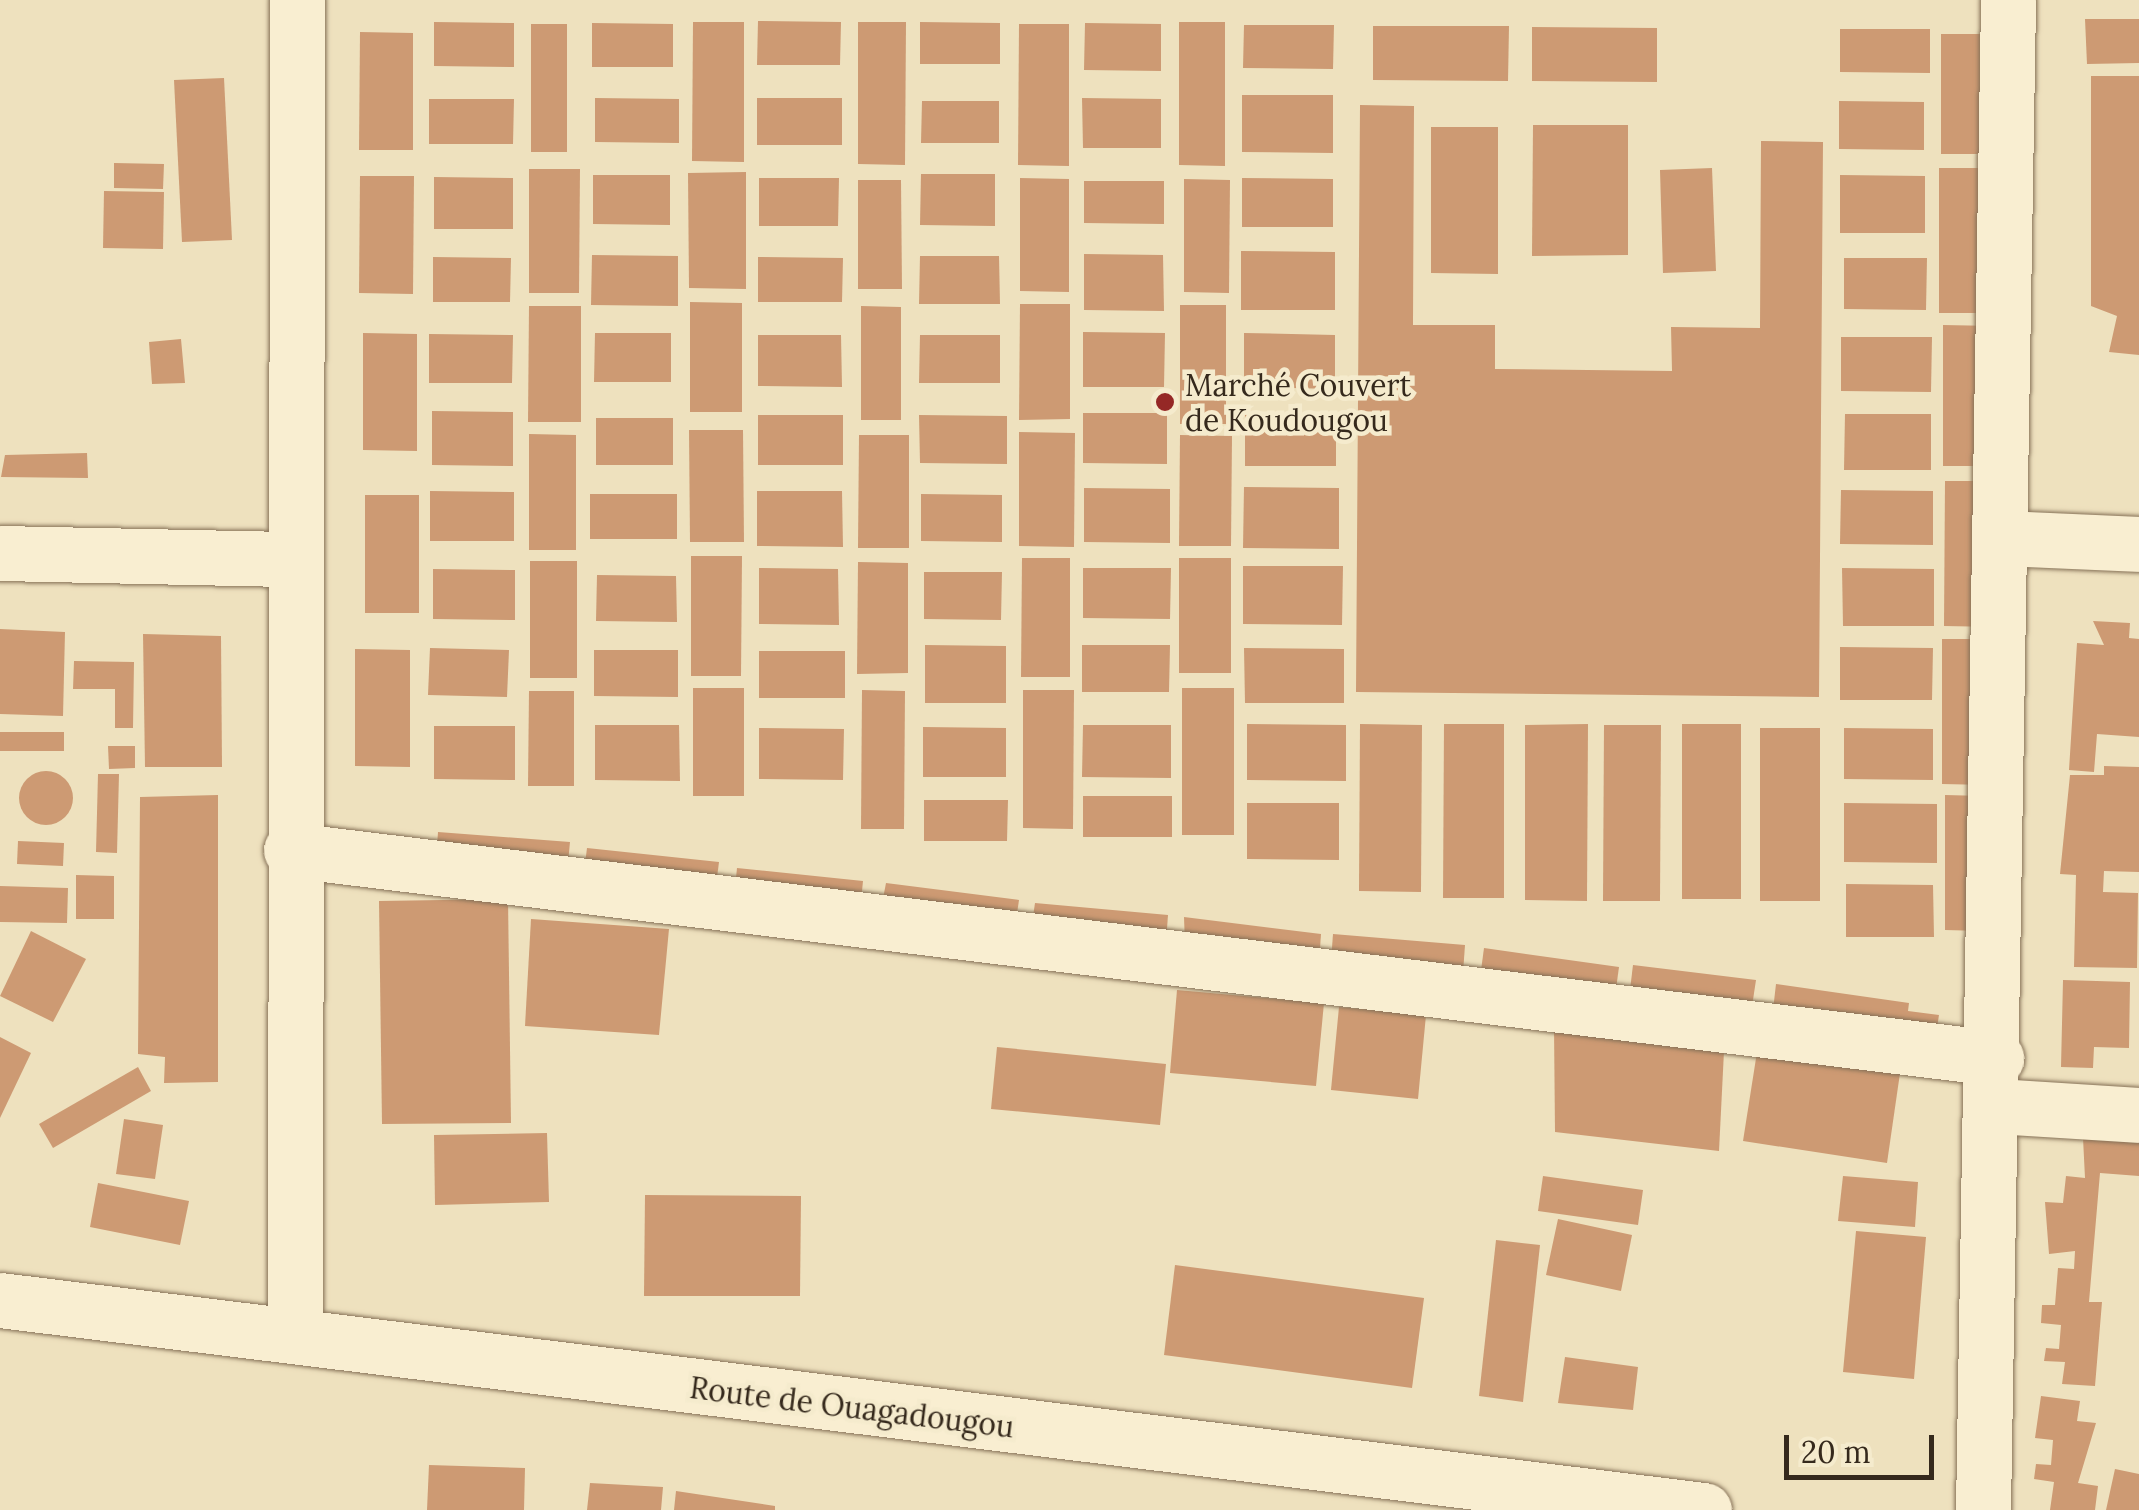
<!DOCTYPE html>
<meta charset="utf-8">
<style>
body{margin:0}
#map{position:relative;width:2139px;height:1510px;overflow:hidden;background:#eee1be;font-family:Lora,serif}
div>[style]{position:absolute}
.building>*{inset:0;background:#cd9a73}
.round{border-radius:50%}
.roads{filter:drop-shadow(0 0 2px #867157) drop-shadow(0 0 2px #867157)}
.street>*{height:55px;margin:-27.5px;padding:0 27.5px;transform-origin:27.5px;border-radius:27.5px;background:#f9eed1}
.secondary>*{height:55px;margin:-27.5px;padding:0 27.5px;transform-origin:27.5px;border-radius:27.5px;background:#f9eed1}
.dots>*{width:28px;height:28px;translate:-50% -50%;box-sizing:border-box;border:5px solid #f5ebcd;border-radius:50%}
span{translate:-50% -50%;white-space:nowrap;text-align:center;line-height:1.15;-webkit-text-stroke:9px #f5ebcd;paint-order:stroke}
.poi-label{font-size:30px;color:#35291c}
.left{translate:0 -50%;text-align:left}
.street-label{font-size:30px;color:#35291c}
.scale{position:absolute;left:1784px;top:1435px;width:150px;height:45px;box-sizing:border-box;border:5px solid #35291c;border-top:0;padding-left:12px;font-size:30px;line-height:35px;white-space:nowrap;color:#35291c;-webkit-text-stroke:8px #f5ebcd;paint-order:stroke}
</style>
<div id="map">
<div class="building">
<div style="clip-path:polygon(2085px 19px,2139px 19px,2139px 63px,2087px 64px)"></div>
<div style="clip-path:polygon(758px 21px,841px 22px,840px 65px,757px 65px)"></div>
<div style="clip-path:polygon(434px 22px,514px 23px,514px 67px,434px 66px)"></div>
<div style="clip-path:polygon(693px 22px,744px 22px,744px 162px,692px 161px)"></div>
<div style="clip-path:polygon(858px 22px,906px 22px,905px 165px,858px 164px)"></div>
<div style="clip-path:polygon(920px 22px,1000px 23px,1000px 64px,920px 64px)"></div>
<div style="clip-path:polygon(1179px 22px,1225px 22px,1225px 166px,1179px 165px)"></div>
<div style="clip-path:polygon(592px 23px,673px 24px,673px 67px,592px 67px)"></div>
<div style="clip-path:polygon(1085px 23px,1161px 24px,1161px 71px,1084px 70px)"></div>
<div style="clip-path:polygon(531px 24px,567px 24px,567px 152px,531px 152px)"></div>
<div style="clip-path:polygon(1019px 24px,1069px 24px,1069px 166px,1018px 165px)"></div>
<div style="clip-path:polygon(1244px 25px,1334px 25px,1333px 69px,1243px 68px)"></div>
<div style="clip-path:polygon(1373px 26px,1509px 26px,1508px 81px,1373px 80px)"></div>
<div style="clip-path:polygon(1532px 27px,1657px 28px,1657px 82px,1532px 81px)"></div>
<div style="clip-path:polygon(1840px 29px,1930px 29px,1930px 73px,1840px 72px)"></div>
<div style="clip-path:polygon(360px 32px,413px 33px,413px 150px,359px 150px)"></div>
<div style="clip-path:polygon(1941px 34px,1995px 34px,1995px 154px,1941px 154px)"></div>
<div style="clip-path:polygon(2091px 76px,2139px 76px,2139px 355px,2109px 352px,2117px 316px,2091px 306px)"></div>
<div style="clip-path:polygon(224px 78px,232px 240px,182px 242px,174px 80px)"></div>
<div style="clip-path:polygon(1242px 95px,1333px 95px,1333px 153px,1242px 152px)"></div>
<div style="clip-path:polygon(595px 98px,679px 99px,679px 143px,595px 142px)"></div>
<div style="clip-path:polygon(757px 98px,842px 98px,842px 145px,757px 145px)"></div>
<div style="clip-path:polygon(1082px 98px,1161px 99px,1161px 148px,1083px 148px)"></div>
<div style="clip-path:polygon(429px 99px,514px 99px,513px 144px,429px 144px)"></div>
<div style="clip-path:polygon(922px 101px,999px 101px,999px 143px,921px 143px)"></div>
<div style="clip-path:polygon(1839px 101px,1924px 102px,1924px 150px,1839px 149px)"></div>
<div style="clip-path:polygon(1360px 105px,1414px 106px,1413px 325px,1495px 325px,1495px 369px,1672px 371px,1671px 327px,1760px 328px,1761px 141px,1823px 142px,1819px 697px,1356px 692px)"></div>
<div style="clip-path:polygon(1533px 125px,1628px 125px,1628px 255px,1532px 256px)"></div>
<div style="clip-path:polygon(1431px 127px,1498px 127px,1498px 274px,1431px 273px)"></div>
<div style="clip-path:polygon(114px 163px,164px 164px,163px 189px,114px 188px)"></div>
<div style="clip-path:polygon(1712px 168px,1716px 271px,1663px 273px,1660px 170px)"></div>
<div style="clip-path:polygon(1939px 168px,1995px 168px,1994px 313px,1939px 313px)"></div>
<div style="clip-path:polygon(529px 169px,580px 169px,579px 293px,529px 293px)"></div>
<div style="clip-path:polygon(746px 172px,746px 289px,689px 288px,688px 173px)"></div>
<div style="clip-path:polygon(921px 174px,995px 174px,995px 226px,920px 225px)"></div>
<div style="clip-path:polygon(593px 175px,670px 175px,670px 225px,593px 224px)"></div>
<div style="clip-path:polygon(1840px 175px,1925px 176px,1925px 233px,1840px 233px)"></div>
<div style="clip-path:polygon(360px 176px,414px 176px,413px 294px,359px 293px)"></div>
<div style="clip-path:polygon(434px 177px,513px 178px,513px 229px,434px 229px)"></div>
<div style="clip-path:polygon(759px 178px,839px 178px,838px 226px,759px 226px)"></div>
<div style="clip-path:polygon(1020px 178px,1069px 179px,1069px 292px,1020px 291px)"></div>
<div style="clip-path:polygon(1242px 178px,1333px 179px,1333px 227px,1242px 227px)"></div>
<div style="clip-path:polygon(1184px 179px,1230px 180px,1229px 293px,1184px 292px)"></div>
<div style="clip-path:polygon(858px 180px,901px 180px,902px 289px,858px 289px)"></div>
<div style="clip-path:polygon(1084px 181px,1164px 181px,1164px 224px,1084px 223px)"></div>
<div style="clip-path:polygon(104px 191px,164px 192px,163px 249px,103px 248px)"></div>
<div style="clip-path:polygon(1241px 251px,1335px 252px,1335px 310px,1241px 310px)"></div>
<div style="clip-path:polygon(1084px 254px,1163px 255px,1164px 311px,1084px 310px)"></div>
<div style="clip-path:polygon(592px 255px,678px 256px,678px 306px,591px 305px)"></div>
<div style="clip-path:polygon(920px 256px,999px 256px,1000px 304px,919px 304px)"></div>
<div style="clip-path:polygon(433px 257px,511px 258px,510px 302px,433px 302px)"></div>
<div style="clip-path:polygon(758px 257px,843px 258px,842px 302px,758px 302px)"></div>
<div style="clip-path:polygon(1844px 258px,1927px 258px,1926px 310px,1844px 309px)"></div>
<div style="clip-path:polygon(690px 302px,742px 303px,742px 412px,690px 412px)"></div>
<div style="clip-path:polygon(1020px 304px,1070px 304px,1070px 419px,1019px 420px)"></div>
<div style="clip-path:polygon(1180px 305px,1226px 305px,1226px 424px,1180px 424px)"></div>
<div style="clip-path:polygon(529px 306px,581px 306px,581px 422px,528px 422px)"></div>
<div style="clip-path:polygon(861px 306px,901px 307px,901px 420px,861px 420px)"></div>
<div style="clip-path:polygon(1943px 325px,1995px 326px,1995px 466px,1943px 466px)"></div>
<div style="clip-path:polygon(1083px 332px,1165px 333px,1164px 387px,1083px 387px)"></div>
<div style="clip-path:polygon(363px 333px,417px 334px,417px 451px,363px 450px)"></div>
<div style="clip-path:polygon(595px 333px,671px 333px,671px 382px,594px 382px)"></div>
<div style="clip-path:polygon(1244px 333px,1335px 335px,1335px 389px,1244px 387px)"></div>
<div style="clip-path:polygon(429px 334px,513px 335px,512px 383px,429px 383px)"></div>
<div style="clip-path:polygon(758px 335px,841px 335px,842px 387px,758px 386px)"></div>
<div style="clip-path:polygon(920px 335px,1000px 335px,1000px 383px,919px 383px)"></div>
<div style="clip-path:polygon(1841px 337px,1932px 337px,1931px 392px,1841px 391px)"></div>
<div style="clip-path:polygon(181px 339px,185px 383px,152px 384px,149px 342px)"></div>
<div style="clip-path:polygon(432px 411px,513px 412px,513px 466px,432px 465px)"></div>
<div style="clip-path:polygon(1083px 413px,1167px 413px,1167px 464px,1083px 463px)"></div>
<div style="clip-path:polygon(1845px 414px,1931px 414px,1931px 470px,1844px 470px)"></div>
<div style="clip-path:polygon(758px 415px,843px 415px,843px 465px,758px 465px)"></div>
<div style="clip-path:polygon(919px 415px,1007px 416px,1007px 464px,920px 463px)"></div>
<div style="clip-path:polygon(1245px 415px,1336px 415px,1336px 466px,1245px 466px)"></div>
<div style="clip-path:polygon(596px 418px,673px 418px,673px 465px,596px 465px)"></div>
<div style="clip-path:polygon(689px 430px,743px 430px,744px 542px,690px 542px)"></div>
<div style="clip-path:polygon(1019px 432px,1075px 433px,1074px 547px,1019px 546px)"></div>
<div style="clip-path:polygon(529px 434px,576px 435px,576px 550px,529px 550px)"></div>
<div style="clip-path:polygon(859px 435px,909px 435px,909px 548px,858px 548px)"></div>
<div style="clip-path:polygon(1180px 435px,1232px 436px,1231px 546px,1179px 546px)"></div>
<div style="clip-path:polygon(87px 453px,88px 478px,1px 477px,5px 455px)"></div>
<div style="clip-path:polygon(1945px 481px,1998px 481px,1997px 627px,1944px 626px)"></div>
<div style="clip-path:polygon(1244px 487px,1339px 488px,1339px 549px,1243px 548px)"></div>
<div style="clip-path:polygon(1084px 488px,1170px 489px,1170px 543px,1084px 542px)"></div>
<div style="clip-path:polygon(1841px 490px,1933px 491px,1933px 545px,1840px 544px)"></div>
<div style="clip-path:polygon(430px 491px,514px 492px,514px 541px,430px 541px)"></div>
<div style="clip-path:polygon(757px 491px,842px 491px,843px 547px,757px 546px)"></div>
<div style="clip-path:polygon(590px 494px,677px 494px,677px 539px,590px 539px)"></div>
<div style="clip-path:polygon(921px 494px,1002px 495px,1002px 542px,921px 541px)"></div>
<div style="clip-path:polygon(365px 495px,419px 495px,419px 613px,365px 613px)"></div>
<div style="clip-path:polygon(691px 556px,742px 556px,741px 676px,691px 676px)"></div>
<div style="clip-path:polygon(1022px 558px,1070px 558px,1070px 677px,1021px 677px)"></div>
<div style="clip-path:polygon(1179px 558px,1231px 558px,1231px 673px,1179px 673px)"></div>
<div style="clip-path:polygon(530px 561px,577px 561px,577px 678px,530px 678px)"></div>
<div style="clip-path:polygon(858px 562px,908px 563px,908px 673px,857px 674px)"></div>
<div style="clip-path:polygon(1243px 566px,1343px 566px,1342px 625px,1243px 624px)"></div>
<div style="clip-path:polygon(759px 568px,838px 569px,839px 625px,759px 624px)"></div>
<div style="clip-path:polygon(1083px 568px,1171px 568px,1170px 619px,1083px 618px)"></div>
<div style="clip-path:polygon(1842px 568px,1934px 569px,1934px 626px,1843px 626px)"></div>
<div style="clip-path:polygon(433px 569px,515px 570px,515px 620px,433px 619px)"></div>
<div style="clip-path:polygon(924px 572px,1002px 572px,1001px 620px,924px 619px)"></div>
<div style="clip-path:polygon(597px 575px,676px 576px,677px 622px,596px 621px)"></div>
<div style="clip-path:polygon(2093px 621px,2130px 623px,2129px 638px,2139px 639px,2139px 737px,2097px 734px,2094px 772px,2069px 770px,2077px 643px,2104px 645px)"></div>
<div style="clip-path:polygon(0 629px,65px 632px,63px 716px,0 714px)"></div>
<div style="clip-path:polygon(143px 634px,221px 636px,222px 767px,145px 767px)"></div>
<div style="clip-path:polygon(1942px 639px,1988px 639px,1988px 785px,1942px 784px)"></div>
<div style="clip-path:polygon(925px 645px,1006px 646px,1006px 703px,925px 703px)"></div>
<div style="clip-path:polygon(1082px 645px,1170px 645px,1169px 692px,1082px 692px)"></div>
<div style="clip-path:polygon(1840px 647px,1933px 648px,1932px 700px,1840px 700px)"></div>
<div style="clip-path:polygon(430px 648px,509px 650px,507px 697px,428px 695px)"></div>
<div style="clip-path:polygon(1244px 648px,1344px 649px,1344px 703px,1245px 703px)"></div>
<div style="clip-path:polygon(355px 649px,410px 650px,410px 767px,355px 766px)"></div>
<div style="clip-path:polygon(594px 650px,678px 650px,678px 697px,594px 696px)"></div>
<div style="clip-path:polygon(759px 651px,845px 651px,845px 698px,759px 698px)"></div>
<div style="clip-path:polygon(74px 661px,134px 662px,133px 728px,115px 728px,115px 689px,73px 689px)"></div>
<div style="clip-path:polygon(693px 688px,744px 688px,744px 796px,693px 796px)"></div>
<div style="clip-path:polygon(1182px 688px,1234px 688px,1234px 835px,1182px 835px)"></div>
<div style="clip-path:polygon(862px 690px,905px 691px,904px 829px,861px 829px)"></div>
<div style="clip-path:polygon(1023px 690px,1074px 690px,1073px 829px,1023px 828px)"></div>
<div style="clip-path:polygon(529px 691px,574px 691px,574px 786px,528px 786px)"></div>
<div style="clip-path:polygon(1247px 724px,1346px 725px,1346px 781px,1247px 780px)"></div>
<div style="clip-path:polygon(1360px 724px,1422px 725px,1421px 892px,1359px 891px)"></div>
<div style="clip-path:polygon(1444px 724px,1504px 724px,1504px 898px,1443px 898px)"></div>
<div style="clip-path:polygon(1588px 724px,1587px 901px,1525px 900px,1525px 725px)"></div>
<div style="clip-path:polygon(1682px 724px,1741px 724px,1741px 899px,1682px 899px)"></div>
<div style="clip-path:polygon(595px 725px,679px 725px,680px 781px,595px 780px)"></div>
<div style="clip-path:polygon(1083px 725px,1171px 725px,1171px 778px,1082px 777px)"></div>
<div style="clip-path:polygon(1604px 725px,1661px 725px,1660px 901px,1603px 901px)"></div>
<div style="clip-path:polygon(434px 726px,515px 726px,515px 780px,434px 779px)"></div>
<div style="clip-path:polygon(923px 727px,1006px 728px,1006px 777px,923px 777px)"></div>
<div style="clip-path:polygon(759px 728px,844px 729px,843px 780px,759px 779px)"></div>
<div style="clip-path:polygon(1760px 728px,1820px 728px,1820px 901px,1760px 901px)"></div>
<div style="clip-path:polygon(1844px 728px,1933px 729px,1933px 780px,1844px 779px)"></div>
<div style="clip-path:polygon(0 732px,64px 732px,64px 751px,0 751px)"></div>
<div style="clip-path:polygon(108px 746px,135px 746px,135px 768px,109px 769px)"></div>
<div style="clip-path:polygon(2104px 766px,2139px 767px,2139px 872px,2104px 871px,2103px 892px,2138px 893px,2137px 968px,2074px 967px,2076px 875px,2060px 874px,2070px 775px,2104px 775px)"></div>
<div class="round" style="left:19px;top:771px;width:54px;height:54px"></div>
<div style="clip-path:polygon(98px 774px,119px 774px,117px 853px,96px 852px)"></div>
<div style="clip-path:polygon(218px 795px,218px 1082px,164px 1083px,165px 1057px,138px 1054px,140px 797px)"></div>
<div style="clip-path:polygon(1945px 795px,1984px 796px,1983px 931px,1945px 930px)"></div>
<div style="clip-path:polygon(1083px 796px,1172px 796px,1172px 837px,1083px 837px)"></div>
<div style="clip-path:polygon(924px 800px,1008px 800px,1007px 841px,924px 841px)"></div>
<div style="clip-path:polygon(1247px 803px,1339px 803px,1339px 860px,1247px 859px)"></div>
<div style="clip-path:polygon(1844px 803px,1937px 804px,1937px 863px,1844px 862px)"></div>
<div style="clip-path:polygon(438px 832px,570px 842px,567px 873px,436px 861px)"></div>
<div style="clip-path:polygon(18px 841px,64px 843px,63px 866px,17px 864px)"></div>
<div style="clip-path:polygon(587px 848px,719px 862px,715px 893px,583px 879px)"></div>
<div style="clip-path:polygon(737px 868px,863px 881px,860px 911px,734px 898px)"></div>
<div style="clip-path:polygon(76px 875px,114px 876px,114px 919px,76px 919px)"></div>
<div style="clip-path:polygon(886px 883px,1019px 900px,1015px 927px,881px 909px)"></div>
<div style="clip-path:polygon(1846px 884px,1933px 885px,1934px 937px,1846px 937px)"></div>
<div style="clip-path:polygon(0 886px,68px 888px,67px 923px,0 922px)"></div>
<div style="clip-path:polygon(508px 899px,511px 1123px,382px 1124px,379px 901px)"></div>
<div style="clip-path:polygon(1035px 903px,1168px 915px,1166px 942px,1031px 930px)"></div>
<div style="clip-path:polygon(1184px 917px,1321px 934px,1319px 963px,1185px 945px)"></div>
<div style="clip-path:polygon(531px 919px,669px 929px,659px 1035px,525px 1026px)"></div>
<div style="clip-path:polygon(31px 931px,86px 959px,53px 1022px,0 996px)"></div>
<div style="clip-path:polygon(1333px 934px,1465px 945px,1463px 973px,1331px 961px)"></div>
<div style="clip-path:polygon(1484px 948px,1619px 967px,1615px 996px,1480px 978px)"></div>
<div style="clip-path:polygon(1633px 965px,1756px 980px,1751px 1013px,1629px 998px)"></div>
<div style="clip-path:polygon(2063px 980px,2130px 982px,2129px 1048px,2094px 1047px,2093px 1068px,2061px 1067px)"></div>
<div style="clip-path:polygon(1776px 984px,1909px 1003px,1908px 1011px,1939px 1015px,1936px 1034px,1773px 1010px)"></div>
<div style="clip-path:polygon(1177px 990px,1324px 1003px,1316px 1086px,1170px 1073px)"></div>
<div style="clip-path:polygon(1339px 1007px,1426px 1015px,1418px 1099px,1331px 1090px)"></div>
<div style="clip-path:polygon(1554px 1027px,1724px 1051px,1719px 1151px,1555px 1132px)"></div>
<div style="clip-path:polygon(0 1037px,31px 1053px,0 1118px)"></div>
<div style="clip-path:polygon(997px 1047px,1166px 1064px,1160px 1125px,991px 1109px)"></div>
<div style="clip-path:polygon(1757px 1052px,1900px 1073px,1887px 1163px,1743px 1141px)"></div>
<div style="clip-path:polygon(138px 1067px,151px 1091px,53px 1148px,39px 1124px)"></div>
<div style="clip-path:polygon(124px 1119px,163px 1125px,155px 1179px,116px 1174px)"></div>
<div style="clip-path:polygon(547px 1133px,549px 1202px,435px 1205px,434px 1135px)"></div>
<div style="clip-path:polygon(2083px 1138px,2139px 1143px,2139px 1176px,2100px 1173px,2089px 1302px,2102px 1302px,2095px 1386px,2062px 1384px,2065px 1362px,2044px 1361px,2046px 1348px,2059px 1349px,2061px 1325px,2041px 1323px,2042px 1305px,2055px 1305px,2058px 1268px,2074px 1269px,2075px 1251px,2049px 1254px,2045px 1202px,2063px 1203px,2066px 1176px,2085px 1178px)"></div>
<div style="clip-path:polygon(1543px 1176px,1643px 1190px,1638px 1225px,1538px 1211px)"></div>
<div style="clip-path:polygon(1843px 1176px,1918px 1182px,1915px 1227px,1838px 1221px)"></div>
<div style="clip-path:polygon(98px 1183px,189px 1201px,180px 1245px,90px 1227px)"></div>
<div style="clip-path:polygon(645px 1195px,801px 1196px,800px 1296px,644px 1296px)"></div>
<div style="clip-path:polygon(1558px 1219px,1632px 1235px,1621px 1291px,1546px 1275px)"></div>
<div style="clip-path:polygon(1856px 1231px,1926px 1237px,1914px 1379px,1843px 1372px)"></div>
<div style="clip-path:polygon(1496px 1240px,1540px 1245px,1523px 1402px,1479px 1396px)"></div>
<div style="clip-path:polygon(1175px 1265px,1424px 1298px,1412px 1388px,1164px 1355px)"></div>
<div style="clip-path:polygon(1565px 1357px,1638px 1367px,1633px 1410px,1558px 1403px)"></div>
<div style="clip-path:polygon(2041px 1396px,2080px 1401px,2077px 1421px,2096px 1423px,2078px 1483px,2098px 1486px,2095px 1510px,2050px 1510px,2054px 1482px,2034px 1479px,2036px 1464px,2051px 1465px,2053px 1440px,2035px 1438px)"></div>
<div style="clip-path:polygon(429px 1465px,525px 1468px,524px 1510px,427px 1510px)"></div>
<div style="clip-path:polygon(2115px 1469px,2139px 1474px,2139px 1510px,2106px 1510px)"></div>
<div style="clip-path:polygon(590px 1483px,663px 1487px,661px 1510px,587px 1510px)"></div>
<div style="clip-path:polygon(676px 1491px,775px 1506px,775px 1510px,674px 1510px)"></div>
</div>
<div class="roads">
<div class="street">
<div style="left:2002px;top:538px;width:137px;rotate:2.5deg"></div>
<div style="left:0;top:553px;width:294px;rotate:1.2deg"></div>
<div style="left:291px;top:850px;width:1718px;rotate:6.96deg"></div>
<div style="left:1996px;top:1106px;width:143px;rotate:3.6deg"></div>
<div style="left:295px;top:1334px;width:1334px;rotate:-89.91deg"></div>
<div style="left:1983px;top:1510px;width:1510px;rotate:-89.05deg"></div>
</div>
<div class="secondary">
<div style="left:0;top:1300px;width:1717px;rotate:7.03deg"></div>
</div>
</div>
<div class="dots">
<div style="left:1165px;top:402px;background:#952826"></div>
</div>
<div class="poi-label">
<span class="left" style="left:1185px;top:402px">Marché Couvert<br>de Koudougou</span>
</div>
<div class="street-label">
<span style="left:852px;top:1407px;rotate:7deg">Route de Ouagadougou</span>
</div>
<div class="scale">20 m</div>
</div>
